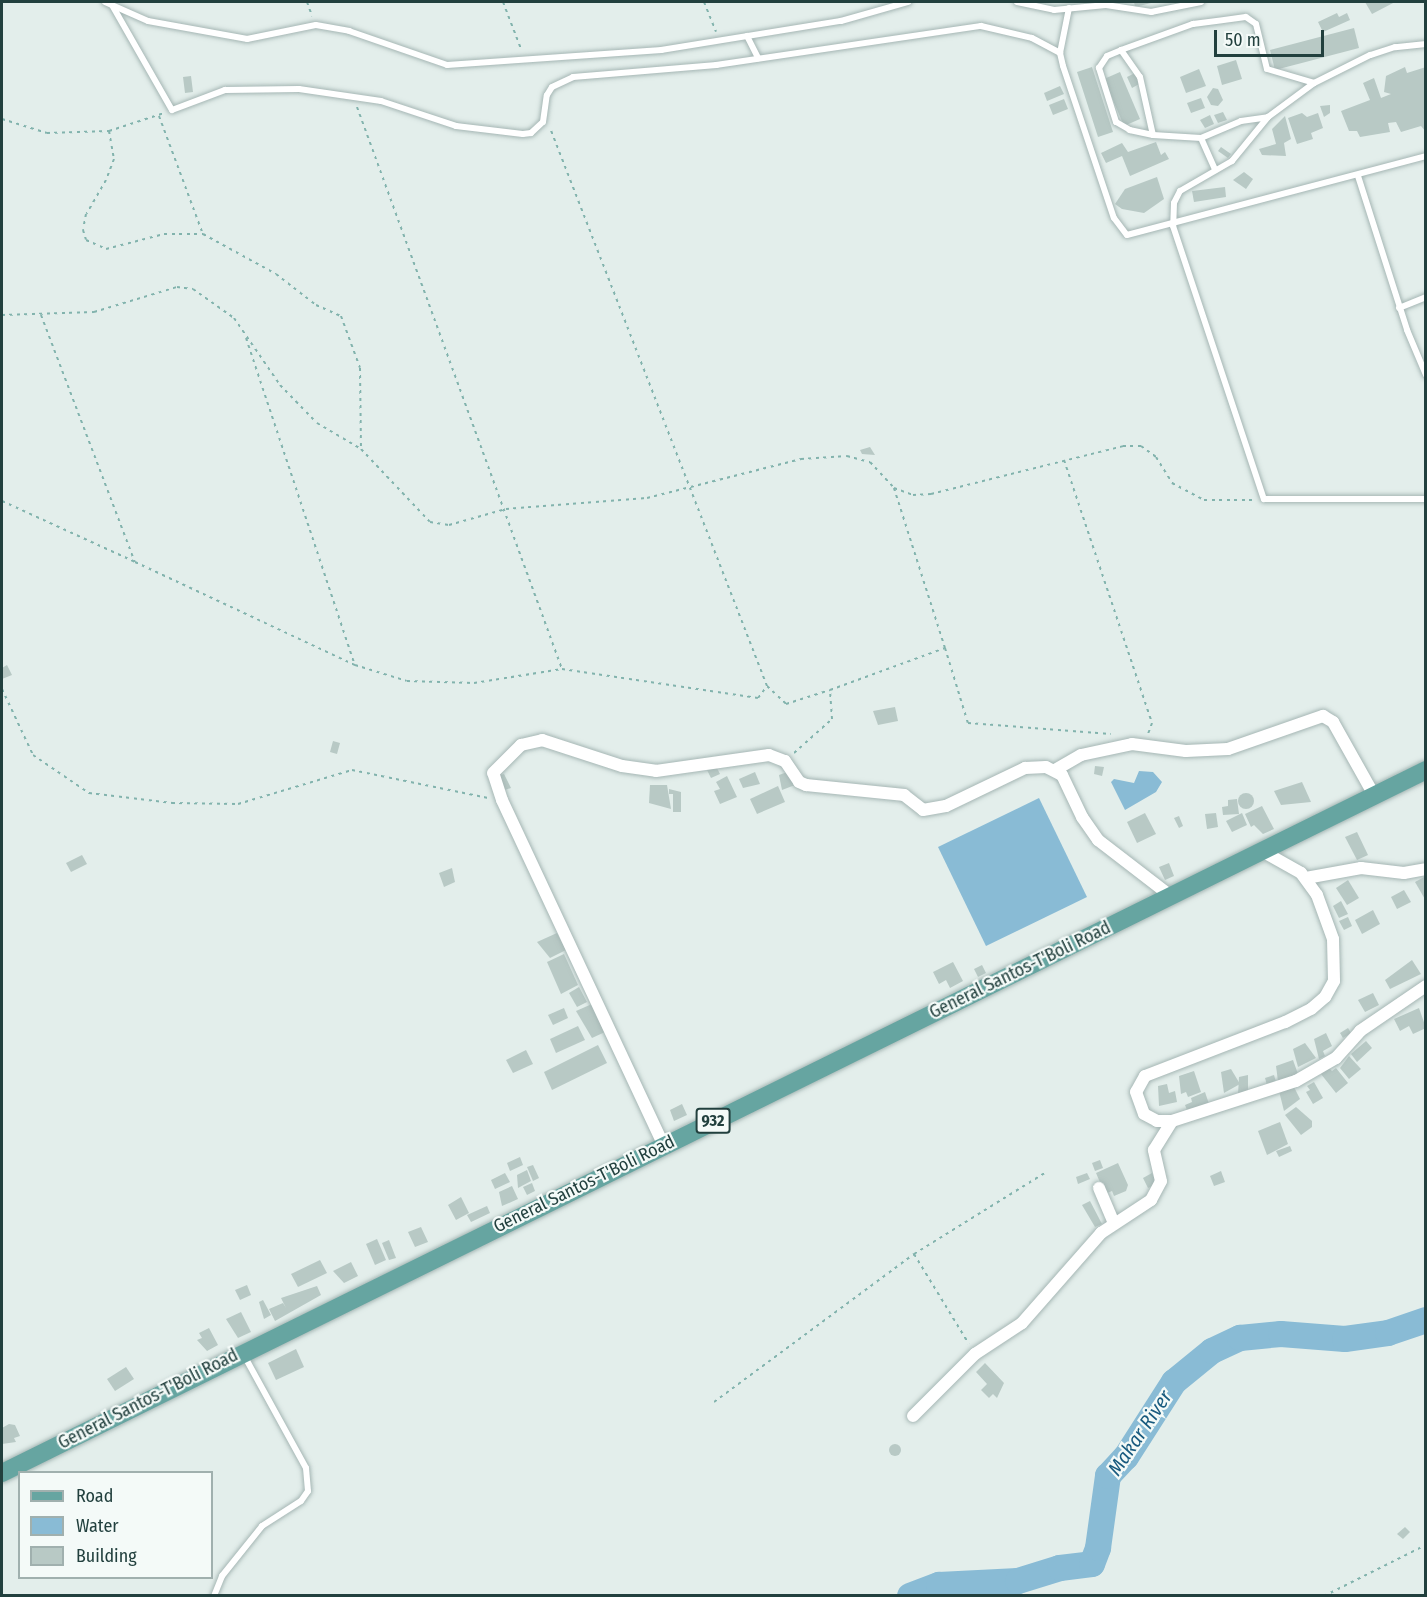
<!DOCTYPE html>
<style>
body{margin:0}
#map{position:relative;width:1427px;height:1597px;overflow:hidden;background:#e3eeeb;font-family:"Fira Sans Condensed",sans-serif}
div>[style]{position:absolute}
.water>*{inset:0;background:#89bbd5}
.river>*{height:26px;margin:-13px;padding:0 13px;transform-origin:13px;border-radius:13px;background:#89bbd5}
.building>*{inset:0;background:#b8c9c5}
.round{border-radius:50%}
.path>*{height:2px;margin-top:-1px;transform-origin:0;background:repeating-linear-gradient(90deg,#82b3ad 0 3px,transparent 0 7.5px)}
.roads{filter:drop-shadow(0 0 2px #a5b6b4) drop-shadow(0 0 2px #a5b6b4)}
.service>*{height:6px;margin:-3px;padding:0 3px;transform-origin:3px;border-radius:3px;background:#fff}
.minor>*{height:12px;margin:-6px;padding:0 6px;transform-origin:6px;border-radius:6px;background:#fff}
.primary>*{height:18px;margin:-9px;padding:0 9px;transform-origin:9px;border-radius:9px;background:#66a5a1}
span{translate:-50% -50%;white-space:nowrap;text-align:center;line-height:1.15;-webkit-text-stroke:4.5px #f4faf8;paint-order:stroke}
.shield-label span{padding:2px 4px;background:#f4faf8;border:2px solid;border-radius:4px;-webkit-text-stroke-width:0}
.shield-label{font-size:16px;color:#22403e;font-weight:700}
.street-label{font-size:18px;color:#22403e}
.water-label{font-size:20px;color:#195b7f;font-style:italic}
.frame{position:absolute;inset:0;border:3px solid #22403e;pointer-events:none}
.legend{position:absolute;left:18px;top:1471px;width:195px;height:108px;box-sizing:border-box;background:#f4faf8;border:2px solid #a0b0ae;margin:0;padding:8px 10px;list-style:none;font-size:18px;color:#22403e}
.legend li{display:flex;align-items:center;gap:12px;height:30px}
.legend b{width:30px;border:2px solid #a0b0ae}
.scale{position:absolute;left:1214px;top:30px;width:110px;height:27px;box-sizing:border-box;border:3px solid #22403e;border-top:0;padding-left:8px;font-size:18px;line-height:21px;white-space:nowrap;color:#22403e;-webkit-text-stroke:4px #f4faf8;paint-order:stroke}
</style>
<div id="map">
<div class="water">
<div style="clip-path:polygon(1139px 771px,1153px 772px,1162px 782px,1156px 792px,1125px 810px,1111px 782px,1114px 779px,1134px 783px)"></div>
<div style="clip-path:polygon(1039px 798px,1087px 897px,986px 946px,938px 847px)"></div>
</div>
<div class="river">
<div style="left:910px;top:1596px;width:31px;rotate:-21deg"></div>
<div style="left:939px;top:1585px;width:79px;rotate:-2.9deg"></div>
<div style="left:1018px;top:1581px;width:44px;rotate:-17.2deg"></div>
<div style="left:1060px;top:1568px;width:32px;rotate:-7deg"></div>
<div style="left:1092px;top:1564px;width:17px;rotate:-69deg"></div>
<div style="left:1098px;top:1548px;width:73px;rotate:-82.1deg"></div>
<div style="left:1108px;top:1476px;width:26px;rotate:-47deg"></div>
<div style="left:1126px;top:1457px;width:89px;rotate:-57.4deg"></div>
<div style="left:1174px;top:1382px;width:49px;rotate:-39.2deg"></div>
<div style="left:1212px;top:1351px;width:31px;rotate:-25deg"></div>
<div style="left:1240px;top:1338px;width:41px;rotate:-5.6deg"></div>
<div style="left:1281px;top:1334px;width:64px;rotate:4.5deg"></div>
<div style="left:1345px;top:1339px;width:43px;rotate:-7.9deg"></div>
<div style="left:1388px;top:1333px;width:40px;rotate:-18.9deg"></div>
</div>
<div class="building">
<div style="clip-path:polygon(1134px 2px,1155px 2px,1135px 7px)"></div>
<div style="clip-path:polygon(1365px 2px,1395px 2px,1372px 14px)"></div>
<div style="clip-path:polygon(1337px 13px,1339px 17px,1347px 13px,1350px 20px,1323px 32px,1318px 22px)"></div>
<div style="clip-path:polygon(1354px 28px,1359px 48px,1275px 70px,1270px 50px)"></div>
<div style="clip-path:polygon(1236px 60px,1242px 79px,1222px 85px,1217px 66px)"></div>
<div style="clip-path:polygon(1092px 67px,1113px 132px,1098px 137px,1077px 72px)"></div>
<div style="clip-path:polygon(1405px 67px,1407px 73px,1426px 67px,1426px 132px,1421px 126px,1401px 132px,1396px 122px,1388px 123px,1390px 132px,1360px 137px,1357px 131px,1349px 131px,1341px 111px,1370px 100px,1363px 83px,1374px 78px,1381px 98px,1391px 94px,1384px 92px,1386px 76px)"></div>
<div style="clip-path:polygon(1199px 69px,1206px 86px,1186px 93px,1180px 77px)"></div>
<div style="clip-path:polygon(1120px 72px,1140px 119px,1124px 126px,1104px 79px)"></div>
<div style="clip-path:polygon(1135px 73px,1141px 83px,1132px 88px,1127px 77px)"></div>
<div style="clip-path:polygon(191px 76px,193px 92px,185px 93px,183px 77px)"></div>
<div style="clip-path:polygon(1060px 86px,1064px 94px,1047px 101px,1044px 93px)"></div>
<div style="clip-path:polygon(1213px 88px,1218px 89px,1223px 100px,1218px 106px,1211px 105px,1207px 97px)"></div>
<div style="clip-path:polygon(1201px 98px,1205px 108px,1191px 113px,1187px 103px)"></div>
<div style="clip-path:polygon(1064px 99px,1068px 109px,1053px 115px,1049px 105px)"></div>
<div style="clip-path:polygon(1330px 105px,1330px 113px,1324px 117px,1320px 106px)"></div>
<div style="clip-path:polygon(1223px 112px,1227px 120px,1218px 123px,1214px 115px)"></div>
<div style="clip-path:polygon(1302px 113px,1307px 117px,1318px 113px,1323px 128px,1311px 133px,1313px 139px,1297px 144px,1288px 118px)"></div>
<div style="clip-path:polygon(1210px 115px,1214px 124px,1205px 128px,1200px 120px)"></div>
<div style="clip-path:polygon(1285px 116px,1291px 139px,1284px 143px,1286px 156px,1262px 155px,1259px 149px,1276px 144px,1272px 129px)"></div>
<div style="clip-path:polygon(1156px 142px,1161px 155px,1165px 152px,1169px 159px,1130px 176px,1122px 156px,1106px 163px,1101px 153px,1122px 143px,1128px 152px)"></div>
<div style="clip-path:polygon(1221px 147px,1231px 154px,1228px 158px,1218px 151px)"></div>
<div style="clip-path:polygon(1244px 172px,1253px 179px,1246px 189px,1233px 180px)"></div>
<div style="clip-path:polygon(1157px 177px,1164px 199px,1144px 213px,1122px 209px,1115px 204px,1125px 189px)"></div>
<div style="clip-path:polygon(1225px 187px,1226px 197px,1194px 202px,1192px 191px)"></div>
<div style="clip-path:polygon(870px 447px,875px 455px,862px 454px,860px 450px)"></div>
<div style="clip-path:polygon(7px 665px,12px 675px,2px 679px,2px 668px)"></div>
<div style="clip-path:polygon(895px 707px,898px 721px,878px 725px,873px 711px)"></div>
<div style="clip-path:polygon(333px 741px,340px 743px,337px 754px,330px 752px)"></div>
<div style="clip-path:polygon(705px 766px,716px 766px,720px 774px,711px 778px)"></div>
<div style="clip-path:polygon(1095px 766px,1104px 767px,1102px 776px,1094px 774px)"></div>
<div style="clip-path:polygon(790px 771px,795px 785px,782px 790px,779px 775px)"></div>
<div style="clip-path:polygon(755px 772px,760px 784px,743px 788px,739px 779px)"></div>
<div style="clip-path:polygon(504px 774px,511px 788px,501px 791px,498px 776px)"></div>
<div style="clip-path:polygon(727px 776px,737px 797px,720px 804px,714px 791px,720px 789px,716px 782px)"></div>
<div style="clip-path:polygon(1302px 782px,1311px 802px,1281px 805px,1274px 791px)"></div>
<div style="clip-path:polygon(650px 785px,667px 785px,671px 809px,649px 803px)"></div>
<div style="clip-path:polygon(778px 786px,785px 802px,757px 814px,750px 799px)"></div>
<div style="clip-path:polygon(669px 789px,681px 792px,681px 812px,673px 812px,673px 794px,669px 794px)"></div>
<div class="round" style="left:1238px;top:793px;width:16px;height:16px"></div>
<div style="clip-path:polygon(1237px 799px,1239px 814px,1223px 815px,1222px 807px,1228px 806px,1228px 800px)"></div>
<div style="clip-path:polygon(1262px 806px,1274px 829px,1263px 834px,1254px 825px,1251px 827px,1245px 814px)"></div>
<div style="clip-path:polygon(1145px 813px,1156px 834px,1137px 843px,1127px 822px)"></div>
<div style="clip-path:polygon(1216px 813px,1218px 827px,1207px 829px,1205px 814px)"></div>
<div style="clip-path:polygon(1242px 813px,1247px 825px,1232px 832px,1226px 821px)"></div>
<div style="clip-path:polygon(1179px 816px,1183px 826px,1179px 828px,1174px 818px)"></div>
<div style="clip-path:polygon(1357px 832px,1368px 855px,1357px 860px,1345px 837px)"></div>
<div style="clip-path:polygon(82px 855px,87px 864px,71px 872px,66px 863px)"></div>
<div style="clip-path:polygon(1169px 863px,1174px 876px,1165px 880px,1159px 867px)"></div>
<div style="clip-path:polygon(452px 868px,455px 882px,444px 887px,439px 873px)"></div>
<div style="clip-path:polygon(1426px 876px,1426px 901px,1415px 882px)"></div>
<div style="clip-path:polygon(1348px 880px,1359px 898px,1347px 905px,1336px 888px)"></div>
<div style="clip-path:polygon(1404px 890px,1411px 902px,1397px 909px,1391px 897px)"></div>
<div style="clip-path:polygon(1341px 901px,1348px 914px,1339px 918px,1333px 906px)"></div>
<div style="clip-path:polygon(1373px 910px,1380px 924px,1362px 934px,1355px 920px)"></div>
<div style="clip-path:polygon(1348px 917px,1352px 926px,1344px 930px,1339px 921px)"></div>
<div style="clip-path:polygon(557px 933px,566px 950px,550px 958px,537px 942px)"></div>
<div style="clip-path:polygon(564px 954px,578px 985px,561px 994px,547px 962px)"></div>
<div style="clip-path:polygon(1412px 960px,1421px 974px,1390px 989px,1385px 980px)"></div>
<div style="clip-path:polygon(953px 962px,963px 981px,950px 988px,946px 980px,939px 984px,933px 972px)"></div>
<div style="clip-path:polygon(982px 965px,986px 973px,978px 977px,974px 969px)"></div>
<div style="clip-path:polygon(579px 987px,587px 1002px,577px 1007px,569px 993px)"></div>
<div style="clip-path:polygon(1373px 993px,1379px 1005px,1365px 1012px,1358px 1000px)"></div>
<div style="clip-path:polygon(592px 1004px,605px 1032px,592px 1038px,576px 1011px)"></div>
<div style="clip-path:polygon(564px 1008px,568px 1018px,553px 1025px,548px 1015px)"></div>
<div style="clip-path:polygon(1419px 1008px,1426px 1028px,1413px 1034px,1409px 1026px,1400px 1031px,1394px 1019px)"></div>
<div style="clip-path:polygon(578px 1026px,585px 1040px,556px 1053px,550px 1039px)"></div>
<div style="clip-path:polygon(1348px 1028px,1351px 1033px,1343px 1038px,1340px 1033px)"></div>
<div style="clip-path:polygon(1326px 1033px,1332px 1046px,1323px 1051px,1325px 1056px,1319px 1059px,1314px 1039px)"></div>
<div style="clip-path:polygon(1366px 1041px,1372px 1048px,1357px 1062px,1351px 1054px)"></div>
<div style="clip-path:polygon(1305px 1043px,1316px 1058px,1298px 1067px,1293px 1049px)"></div>
<div style="clip-path:polygon(598px 1045px,607px 1063px,552px 1090px,544px 1072px)"></div>
<div style="clip-path:polygon(526px 1050px,533px 1064px,513px 1073px,506px 1060px)"></div>
<div style="clip-path:polygon(1349px 1056px,1361px 1069px,1349px 1079px,1340px 1068px)"></div>
<div style="clip-path:polygon(1293px 1060px,1298px 1074px,1278px 1081px,1276px 1066px)"></div>
<div style="clip-path:polygon(1329px 1068px,1332px 1071px,1336px 1068px,1348px 1083px,1336px 1093px,1321px 1074px)"></div>
<div style="clip-path:polygon(1231px 1069px,1240px 1084px,1224px 1093px,1221px 1072px)"></div>
<div style="clip-path:polygon(1194px 1071px,1201px 1092px,1188px 1097px,1186px 1092px,1181px 1094px,1179px 1076px)"></div>
<div style="clip-path:polygon(1248px 1075px,1248px 1091px,1238px 1094px,1239px 1077px)"></div>
<div style="clip-path:polygon(1274px 1075px,1276px 1082px,1267px 1085px,1265px 1078px)"></div>
<div style="clip-path:polygon(1314px 1082px,1323px 1098px,1313px 1104px,1306px 1092px,1310px 1090px,1307px 1086px)"></div>
<div style="clip-path:polygon(1167px 1084px,1169px 1093px,1175px 1091px,1177px 1102px,1159px 1106px,1158px 1086px)"></div>
<div style="clip-path:polygon(1293px 1085px,1300px 1099px,1284px 1111px,1279px 1091px)"></div>
<div style="clip-path:polygon(1205px 1092px,1209px 1104px,1187px 1110px,1185px 1105px,1192px 1102px,1191px 1098px)"></div>
<div style="clip-path:polygon(682px 1104px,687px 1115px,674px 1121px,670px 1110px)"></div>
<div style="clip-path:polygon(1296px 1107px,1312px 1121px,1312px 1127px,1301px 1135px,1285px 1115px)"></div>
<div style="clip-path:polygon(1280px 1122px,1288px 1144px,1267px 1155px,1258px 1131px)"></div>
<div style="clip-path:polygon(1290px 1146px,1292px 1151px,1279px 1157px,1276px 1151px)"></div>
<div style="clip-path:polygon(520px 1157px,523px 1165px,510px 1171px,507px 1163px)"></div>
<div style="clip-path:polygon(1100px 1160px,1103px 1168px,1095px 1171px,1092px 1163px)"></div>
<div style="clip-path:polygon(1118px 1163px,1128px 1185px,1126px 1191px,1114px 1196px,1112px 1191px,1105px 1194px,1096px 1173px)"></div>
<div style="clip-path:polygon(533px 1165px,539px 1178px,533px 1181px,527px 1167px)"></div>
<div style="clip-path:polygon(527px 1170px,531px 1181px,518px 1188px,517px 1175px)"></div>
<div style="clip-path:polygon(1221px 1171px,1225px 1182px,1214px 1186px,1210px 1176px)"></div>
<div style="clip-path:polygon(505px 1173px,510px 1182px,495px 1189px,491px 1180px)"></div>
<div style="clip-path:polygon(1087px 1173px,1090px 1179px,1078px 1184px,1076px 1177px)"></div>
<div style="clip-path:polygon(1152px 1173px,1157px 1184px,1148px 1188px,1143px 1178px)"></div>
<div style="clip-path:polygon(532px 1183px,535px 1191px,527px 1195px,523px 1187px)"></div>
<div style="clip-path:polygon(512px 1186px,518px 1199px,502px 1206px,499px 1192px)"></div>
<div style="clip-path:polygon(461px 1197px,469px 1213px,456px 1220px,448px 1205px)"></div>
<div style="clip-path:polygon(1090px 1201px,1102px 1224px,1095px 1227px,1082px 1205px)"></div>
<div style="clip-path:polygon(487px 1206px,490px 1213px,471px 1222px,467px 1215px)"></div>
<div style="clip-path:polygon(421px 1227px,428px 1242px,415px 1247px,408px 1232px)"></div>
<div style="clip-path:polygon(377px 1239px,386px 1260px,375px 1265px,366px 1244px)"></div>
<div style="clip-path:polygon(389px 1240px,396px 1258px,389px 1260px,382px 1243px)"></div>
<div style="clip-path:polygon(320px 1260px,327px 1273px,298px 1287px,291px 1274px)"></div>
<div style="clip-path:polygon(351px 1262px,358px 1276px,344px 1283px,333px 1271px)"></div>
<div style="clip-path:polygon(247px 1285px,251px 1295px,240px 1300px,235px 1290px)"></div>
<div style="clip-path:polygon(317px 1286px,321px 1295px,275px 1321px,269px 1309px,283px 1303px,286px 1308px,281px 1298px)"></div>
<div style="clip-path:polygon(263px 1300px,271px 1315px,264px 1319px,259px 1302px)"></div>
<div style="clip-path:polygon(241px 1312px,251px 1332px,238px 1338px,226px 1319px)"></div>
<div style="clip-path:polygon(209px 1328px,218px 1345px,207px 1351px,197px 1340px,202px 1338px,199px 1333px)"></div>
<div style="clip-path:polygon(296px 1349px,304px 1367px,276px 1380px,268px 1363px)"></div>
<div style="clip-path:polygon(985px 1363px,1004px 1383px,997px 1398px,993px 1394px,989px 1398px,981px 1390px,987px 1384px,976px 1372px)"></div>
<div style="clip-path:polygon(126px 1367px,134px 1379px,115px 1391px,107px 1379px)"></div>
<div style="clip-path:polygon(9px 1424px,15px 1425px,20px 1436px,14px 1438px,16px 1442px,2px 1444px,2px 1428px)"></div>
<div class="round" style="left:889px;top:1444px;width:12px;height:12px"></div>
<div style="clip-path:polygon(1405px 1527px,1410px 1532px,1403px 1539px,1397px 1534px)"></div>
</div>
<div class="path">
<div style="left:307px;top:2px;width:15px;rotate:70deg"></div>
<div style="left:503px;top:2px;width:50px;rotate:69deg"></div>
<div style="left:704px;top:2px;width:32px;rotate:68deg"></div>
<div style="left:357px;top:107px;width:598px;rotate:69.96deg"></div>
<div style="left:562px;top:669px;width:198px;rotate:8.4deg"></div>
<div style="left:758px;top:698px;width:15px;rotate:-53deg"></div>
<div style="left:767px;top:686px;width:599px;rotate:-111.25deg"></div>
<div style="left:159px;top:116px;width:126px;rotate:69.6deg"></div>
<div style="left:203px;top:234px;width:83px;rotate:28.7deg"></div>
<div style="left:276px;top:274px;width:51px;rotate:37.8deg"></div>
<div style="left:316px;top:305px;width:27px;rotate:24deg"></div>
<div style="left:341px;top:316px;width:55px;rotate:69.9deg"></div>
<div style="left:360px;top:368px;width:81px;rotate:89.3deg"></div>
<div style="left:2px;top:119px;width:47px;rotate:17.3deg"></div>
<div style="left:47px;top:133px;width:62px;rotate:-1.8deg"></div>
<div style="left:109px;top:131px;width:58px;rotate:-18.1deg"></div>
<div style="left:109px;top:131px;width:28px;rotate:80deg"></div>
<div style="left:114px;top:159px;width:22px;rotate:111deg"></div>
<div style="left:106px;top:180px;width:39px;rotate:120deg"></div>
<div style="left:86px;top:214px;width:16px;rotate:101deg"></div>
<div style="left:83px;top:230px;width:10px;rotate:73deg"></div>
<div style="left:86px;top:240px;width:22px;rotate:24deg"></div>
<div style="left:106px;top:249px;width:60px;rotate:-14.5deg"></div>
<div style="left:164px;top:234px;width:39px"></div>
<div style="left:2px;top:315px;width:92px;rotate:-1.9deg"></div>
<div style="left:94px;top:312px;width:87px;rotate:-16.8deg"></div>
<div style="left:177px;top:287px;width:16px;rotate:7deg"></div>
<div style="left:193px;top:289px;width:50px;rotate:35.3deg"></div>
<div style="left:234px;top:318px;width:81px;rotate:55.5deg"></div>
<div style="left:280px;top:385px;width:53px;rotate:45.8deg"></div>
<div style="left:317px;top:423px;width:51px;rotate:30.6deg"></div>
<div style="left:361px;top:449px;width:100px;rotate:46.6deg"></div>
<div style="left:430px;top:522px;width:19px;rotate:9deg"></div>
<div style="left:449px;top:525px;width:59px;rotate:-15.7deg"></div>
<div style="left:506px;top:509px;width:141px;rotate:-4.5deg"></div>
<div style="left:647px;top:498px;width:159px;rotate:-14.2deg"></div>
<div style="left:801px;top:459px;width:46px;rotate:-3.7deg"></div>
<div style="left:847px;top:456px;width:24px;rotate:15deg"></div>
<div style="left:870px;top:462px;width:35px;rotate:47deg"></div>
<div style="left:894px;top:488px;width:20px;rotate:20deg"></div>
<div style="left:913px;top:495px;width:18px;rotate:-3deg"></div>
<div style="left:931px;top:494px;width:198px;rotate:-14deg"></div>
<div style="left:1123px;top:446px;width:18px"></div>
<div style="left:1141px;top:446px;width:19px;rotate:36deg"></div>
<div style="left:1156px;top:457px;width:31px;rotate:58deg"></div>
<div style="left:1172px;top:483px;width:36px;rotate:28deg"></div>
<div style="left:1204px;top:500px;width:51px"></div>
<div style="left:41px;top:315px;width:264px;rotate:69.2deg"></div>
<div style="left:135px;top:562px;width:243px;rotate:25.1deg"></div>
<div style="left:246px;top:338px;width:345px;rotate:71.6deg"></div>
<div style="left:355px;top:665px;width:54px;rotate:17.1deg"></div>
<div style="left:407px;top:681px;width:67px;rotate:1.7deg"></div>
<div style="left:474px;top:683px;width:89px;rotate:-9deg"></div>
<div style="left:1064px;top:460px;width:277px;rotate:71.5deg"></div>
<div style="left:1152px;top:723px;width:12px;rotate:110deg"></div>
<div style="left:2px;top:501px;width:146px;rotate:24.6deg"></div>
<div style="left:945px;top:648px;width:78px;rotate:73deg"></div>
<div style="left:968px;top:723px;width:143px;rotate:4.4deg"></div>
<div style="left:767px;top:686px;width:26px;rotate:43deg"></div>
<div style="left:786px;top:704px;width:46px;rotate:-17.7deg"></div>
<div style="left:2px;top:689px;width:73px;rotate:64.8deg"></div>
<div style="left:33px;top:755px;width:68px;rotate:34.2deg"></div>
<div style="left:89px;top:793px;width:84px;rotate:6.9deg"></div>
<div style="left:172px;top:803px;width:66px;rotate:0.9deg"></div>
<div style="left:238px;top:804px;width:119px;rotate:-16.6deg"></div>
<div style="left:352px;top:770px;width:139px;rotate:11.6deg"></div>
<div style="left:794px;top:753px;width:51px;rotate:-41.8deg"></div>
<div style="left:832px;top:719px;width:29px;rotate:-94deg"></div>
<div style="left:830px;top:690px;width:122px;rotate:-20.1deg"></div>
<div style="left:945px;top:648px;width:168px;rotate:-107.7deg"></div>
<div style="left:914px;top:1254px;width:155px;rotate:-31.8deg"></div>
<div style="left:714px;top:1402px;width:249px;rotate:-36.5deg"></div>
<div style="left:914px;top:1254px;width:105px;rotate:58.6deg"></div>
<div style="left:1324px;top:1596px;width:114px;rotate:-26.6deg"></div>
</div>
<div class="roads">
<div class="service">
<div style="left:105px;top:2px;width:47px;rotate:23.8deg"></div>
<div style="left:148px;top:21px;width:101px;rotate:10.3deg"></div>
<div style="left:247px;top:39px;width:70px;rotate:-11.5deg"></div>
<div style="left:316px;top:25px;width:34px;rotate:10deg"></div>
<div style="left:349px;top:31px;width:104px;rotate:19.1deg"></div>
<div style="left:447px;top:65px;width:215px;rotate:-4deg"></div>
<div style="left:661px;top:50px;width:182px;rotate:-9.2deg"></div>
<div style="left:841px;top:21px;width:70px;rotate:-15.8deg"></div>
<div style="left:1017px;top:2px;width:38px;rotate:12deg"></div>
<div style="left:1054px;top:10px;width:52px;rotate:-5.5deg"></div>
<div style="left:1106px;top:5px;width:46px;rotate:8.8deg"></div>
<div style="left:1151px;top:12px;width:51px;rotate:-11.3deg"></div>
<div style="left:112px;top:5px;width:121px;rotate:60.3deg"></div>
<div style="left:172px;top:110px;width:57px;rotate:-20.7deg"></div>
<div style="left:225px;top:90px;width:74px;rotate:-0.8deg"></div>
<div style="left:299px;top:89px;width:83px;rotate:8.3deg"></div>
<div style="left:381px;top:101px;width:79px;rotate:18.4deg"></div>
<div style="left:456px;top:126px;width:67px;rotate:6.8deg"></div>
<div style="left:523px;top:134px;width:8px;rotate:-7deg"></div>
<div style="left:531px;top:133px;width:16px;rotate:-43deg"></div>
<div style="left:543px;top:122px;width:27px;rotate:-82deg"></div>
<div style="left:547px;top:95px;width:9px;rotate:-58deg"></div>
<div style="left:552px;top:87px;width:23px;rotate:-25deg"></div>
<div style="left:573px;top:77px;width:144px;rotate:-4.8deg"></div>
<div style="left:716px;top:65px;width:268px;rotate:-8.4deg"></div>
<div style="left:981px;top:26px;width:52px;rotate:13.2deg"></div>
<div style="left:1032px;top:38px;width:32px;rotate:28deg"></div>
<div style="left:1069px;top:8px;width:46px;rotate:101.3deg"></div>
<div style="left:1060px;top:53px;width:13px;rotate:77deg"></div>
<div style="left:1063px;top:66px;width:160px;rotate:71.5deg"></div>
<div style="left:1114px;top:218px;width:21px;rotate:53deg"></div>
<div style="left:1127px;top:235px;width:309px;rotate:-14.8deg"></div>
<div style="left:747px;top:36px;width:25px;rotate:63deg"></div>
<div style="left:1426px;top:44px;width:31px;rotate:174deg"></div>
<div style="left:1395px;top:47px;width:26px;rotate:162deg"></div>
<div style="left:1370px;top:55px;width:63px;rotate:153.4deg"></div>
<div style="left:1314px;top:83px;width:57px;rotate:143.5deg"></div>
<div style="left:1268px;top:117px;width:57px;rotate:129.3deg"></div>
<div style="left:1232px;top:161px;width:60px;rotate:150deg"></div>
<div style="left:1180px;top:191px;width:13px;rotate:117deg"></div>
<div style="left:1174px;top:203px;width:23px;rotate:92deg"></div>
<div style="left:1173px;top:226px;width:288px;rotate:71.6deg"></div>
<div style="left:1264px;top:499px;width:162px"></div>
<div style="left:1121px;top:50px;width:77px;rotate:-19.9deg"></div>
<div style="left:1193px;top:24px;width:53px;rotate:-7.5deg"></div>
<div style="left:1246px;top:17px;width:12px;rotate:35deg"></div>
<div style="left:1256px;top:24px;width:46px;rotate:76.3deg"></div>
<div style="left:1267px;top:69px;width:49px;rotate:16.6deg"></div>
<div style="left:1153px;top:135px;width:24px;rotate:-168deg"></div>
<div style="left:1130px;top:130px;width:16px;rotate:-150deg"></div>
<div style="left:1116px;top:122px;width:57px;rotate:-107.5deg"></div>
<div style="left:1099px;top:68px;width:14px;rotate:-56deg"></div>
<div style="left:1107px;top:56px;width:15px;rotate:-23deg"></div>
<div style="left:1121px;top:50px;width:33px;rotate:55deg"></div>
<div style="left:1140px;top:77px;width:59px;rotate:77.4deg"></div>
<div style="left:1153px;top:135px;width:48px;rotate:3.6deg"></div>
<div style="left:1201px;top:138px;width:43px;rotate:-23deg"></div>
<div style="left:1241px;top:121px;width:27px;rotate:-8deg"></div>
<div style="left:1201px;top:138px;width:35px;rotate:66deg"></div>
<div style="left:1358px;top:176px;width:162px;rotate:72.3deg"></div>
<div style="left:1407px;top:330px;width:49px;rotate:67.1deg"></div>
<div style="left:1399px;top:308px;width:29px;rotate:-22deg"></div>
<div style="left:214px;top:1596px;width:22px;rotate:-68deg"></div>
<div style="left:222px;top:1576px;width:64px;rotate:-51.3deg"></div>
<div style="left:262px;top:1526px;width:46px;rotate:-32.7deg"></div>
<div style="left:301px;top:1501px;width:12px;rotate:-55deg"></div>
<div style="left:308px;top:1491px;width:23px;rotate:-95deg"></div>
<div style="left:306px;top:1468px;width:127px;rotate:-118.8deg"></div>
</div>
<div class="minor">
<div style="left:1055px;top:770px;width:30px;rotate:-30deg"></div>
<div style="left:1081px;top:755px;width:52px;rotate:-12.2deg"></div>
<div style="left:1132px;top:744px;width:54px;rotate:7.4deg"></div>
<div style="left:1186px;top:751px;width:42px;rotate:-2.7deg"></div>
<div style="left:1228px;top:749px;width:101px;rotate:-19.2deg"></div>
<div style="left:1323px;top:716px;width:12px;rotate:31deg"></div>
<div style="left:1333px;top:722px;width:84px;rotate:60.7deg"></div>
<div style="left:1262px;top:851px;width:45px;rotate:29.4deg"></div>
<div style="left:1301px;top:873px;width:27px;rotate:54deg"></div>
<div style="left:1317px;top:895px;width:47px;rotate:70deg"></div>
<div style="left:1333px;top:939px;width:42px;rotate:88.6deg"></div>
<div style="left:1334px;top:981px;width:18px;rotate:119deg"></div>
<div style="left:1325px;top:997px;width:18px;rotate:139deg"></div>
<div style="left:1311px;top:1009px;width:29px;rotate:153deg"></div>
<div style="left:1285px;top:1022px;width:150px;rotate:158.9deg"></div>
<div style="left:1145px;top:1076px;width:18px;rotate:119deg"></div>
<div style="left:1136px;top:1092px;width:23px;rotate:70deg"></div>
<div style="left:1144px;top:1114px;width:15px;rotate:28deg"></div>
<div style="left:1157px;top:1121px;width:15px"></div>
<div style="left:1172px;top:1121px;width:130px;rotate:-17.9deg"></div>
<div style="left:1296px;top:1081px;width:46px;rotate:-29.9deg"></div>
<div style="left:1336px;top:1058px;width:36px;rotate:-48deg"></div>
<div style="left:1360px;top:1031px;width:80px;rotate:-34.3deg"></div>
<div style="left:1306px;top:878px;width:56px;rotate:-10.3deg"></div>
<div style="left:1361px;top:868px;width:43px;rotate:6.6deg"></div>
<div style="left:1404px;top:873px;width:22px;rotate:-10deg"></div>
<div style="left:664px;top:1146px;width:382px;rotate:-115.1deg"></div>
<div style="left:502px;top:800px;width:28px;rotate:-108deg"></div>
<div style="left:493px;top:773px;width:40px;rotate:-45deg"></div>
<div style="left:521px;top:745px;width:22px;rotate:-13deg"></div>
<div style="left:542px;top:740px;width:84px;rotate:18deg"></div>
<div style="left:622px;top:766px;width:34px;rotate:8deg"></div>
<div style="left:656px;top:771px;width:114px;rotate:-8.1deg"></div>
<div style="left:769px;top:755px;width:17px;rotate:21deg"></div>
<div style="left:785px;top:761px;width:25px;rotate:56deg"></div>
<div style="left:799px;top:782px;width:8px;rotate:23deg"></div>
<div style="left:806px;top:785px;width:99px;rotate:5.8deg"></div>
<div style="left:904px;top:795px;width:24px;rotate:38deg"></div>
<div style="left:923px;top:810px;width:23px;rotate:-10deg"></div>
<div style="left:946px;top:806px;width:88px;rotate:-25.7deg"></div>
<div style="left:1025px;top:768px;width:21px;rotate:-3deg"></div>
<div style="left:1046px;top:767px;width:18px;rotate:27deg"></div>
<div style="left:1062px;top:775px;width:47px;rotate:64.5deg"></div>
<div style="left:1082px;top:817px;width:28px;rotate:55deg"></div>
<div style="left:1098px;top:840px;width:93px;rotate:37.6deg"></div>
<div style="left:1099px;top:1188px;width:38px;rotate:67deg"></div>
<div style="left:913px;top:1416px;width:88px;rotate:-45deg"></div>
<div style="left:975px;top:1354px;width:56px;rotate:-33.4deg"></div>
<div style="left:1022px;top:1323px;width:120px;rotate:-48.7deg"></div>
<div style="left:1101px;top:1233px;width:60px;rotate:-33.4deg"></div>
<div style="left:1151px;top:1200px;width:21px;rotate:-62deg"></div>
<div style="left:1161px;top:1181px;width:32px;rotate:-103deg"></div>
<div style="left:1154px;top:1150px;width:34px;rotate:-58deg"></div>
</div>
<div class="primary">
<div style="left:2px;top:1473px;width:1588px;rotate:-26.27deg"></div>
</div>
</div>
<div class="shield-label">
<span style="left:713px;top:1121px">932</span>
</div>
<div class="street-label">
<span style="left:1020px;top:970px;rotate:-26deg">General Santos-T'Boli Road</span>
<span style="left:584px;top:1184px;rotate:-26deg">General Santos-T'Boli Road</span>
<span style="left:148px;top:1399px;rotate:-27deg">General Santos-T'Boli Road</span>
</div>
<div class="water-label">
<span style="left:1140px;top:1433px;rotate:-56deg">Makar River</span>
</div>
<div class="frame"></div>
<ul class="legend">
<li><b style="height:8px;background:#66a5a1"></b>Road</li>
<li><b style="height:16px;background:#89bbd5"></b>Water</li>
<li><b style="height:16px;background:#b8c9c5"></b>Building</li>
</ul>
<div class="scale">50 m</div>
</div>
